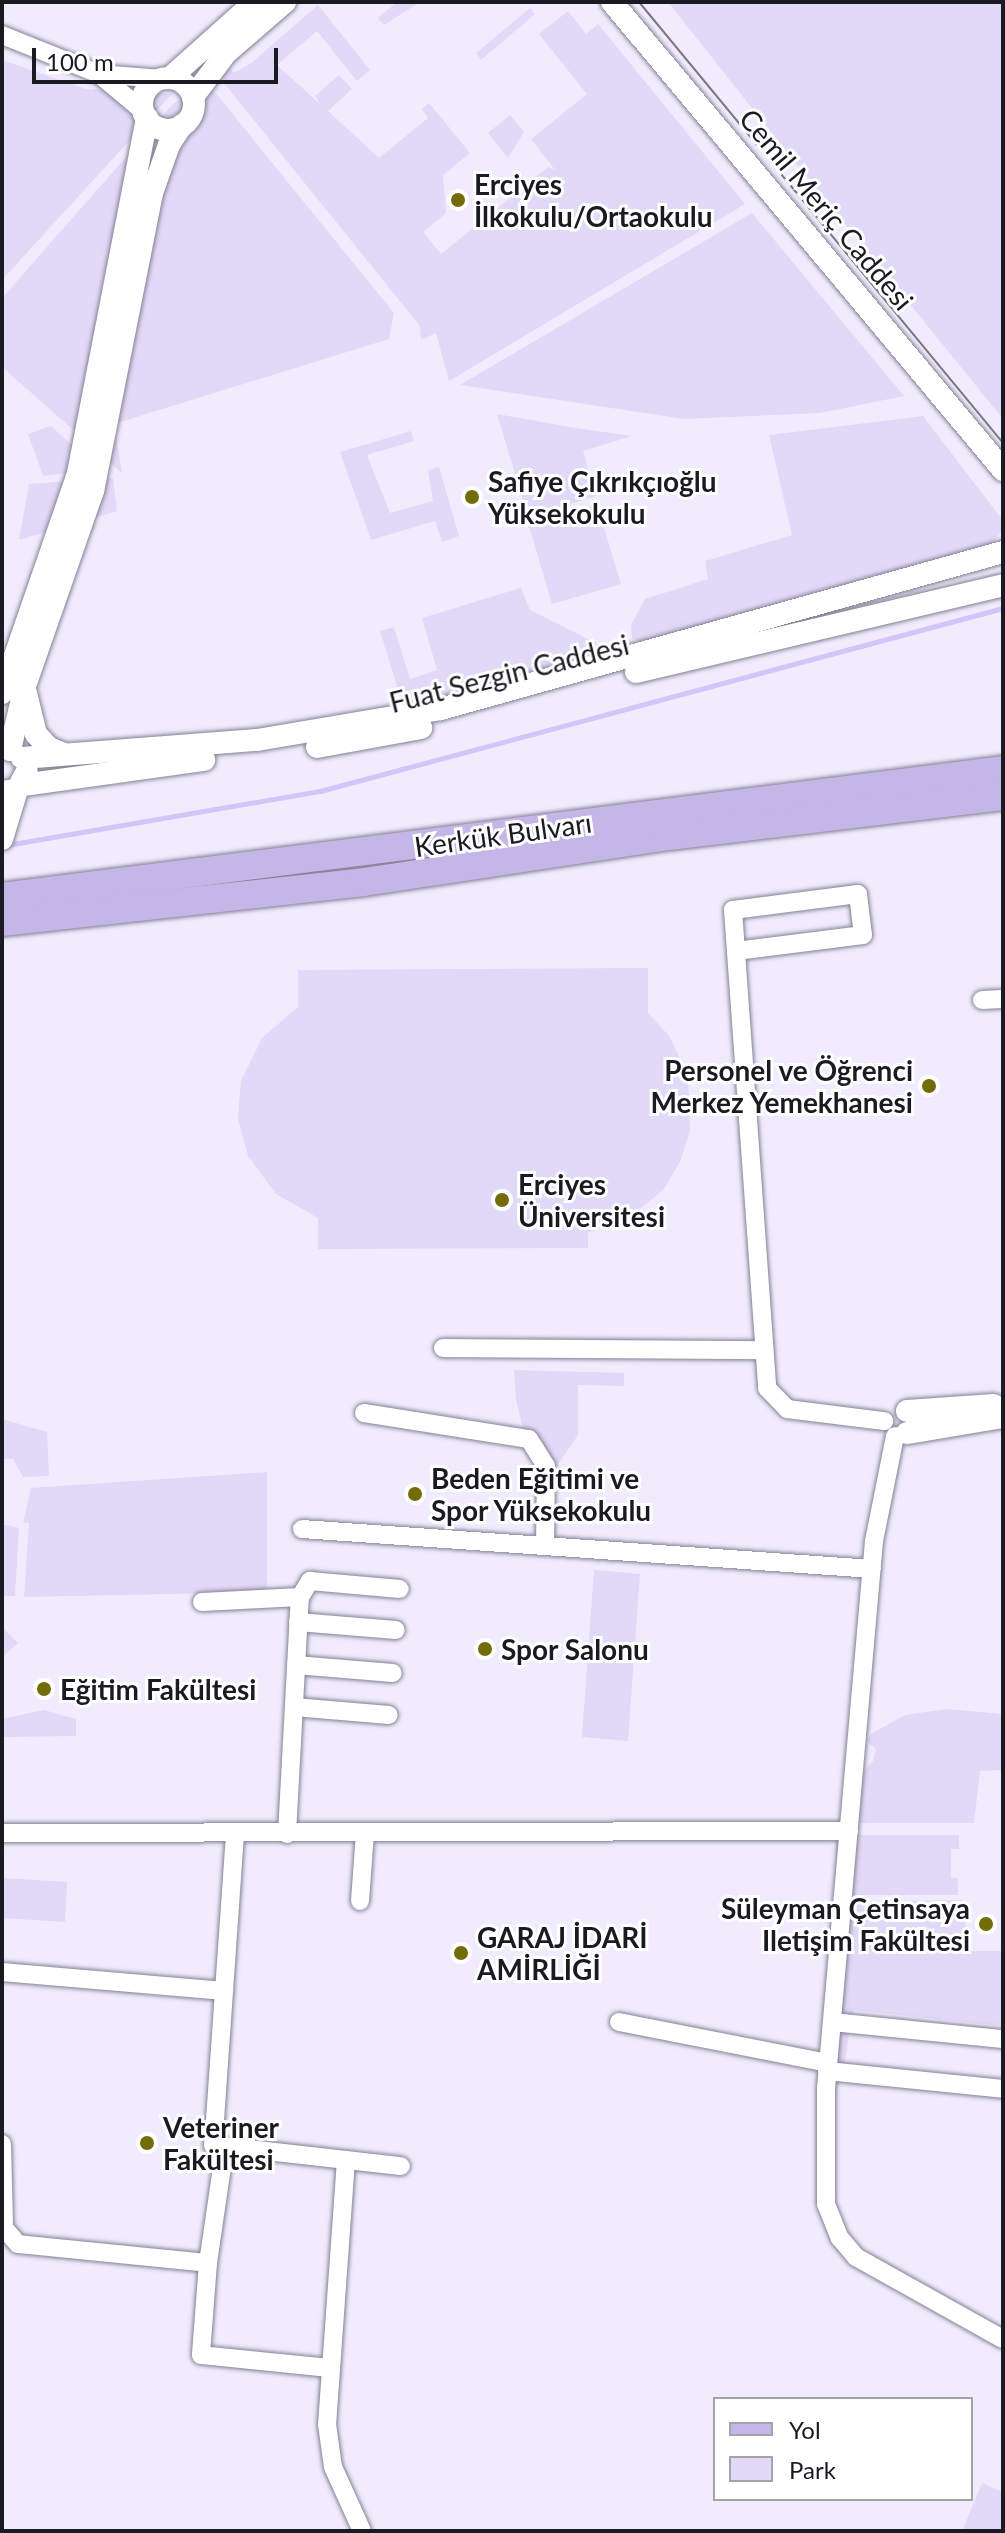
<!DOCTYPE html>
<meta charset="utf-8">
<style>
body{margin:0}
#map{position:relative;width:1005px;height:2533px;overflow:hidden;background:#faf9fd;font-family:Lato,sans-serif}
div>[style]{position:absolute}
.built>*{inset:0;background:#f0ecfe}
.green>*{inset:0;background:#e0d9f7}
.stream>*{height:5px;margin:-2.5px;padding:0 2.5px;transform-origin:2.5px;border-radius:2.5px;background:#d3c5fa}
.roads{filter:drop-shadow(0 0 2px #858094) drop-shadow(0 0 2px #858094)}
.minor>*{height:18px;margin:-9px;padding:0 9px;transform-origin:9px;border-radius:9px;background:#fff}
.tertiary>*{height:22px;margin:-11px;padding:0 11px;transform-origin:11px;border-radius:11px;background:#fff}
.tertiary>.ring{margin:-11px;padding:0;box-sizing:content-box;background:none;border:22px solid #fff;border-radius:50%}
.primary>*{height:28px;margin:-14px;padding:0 14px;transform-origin:14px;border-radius:14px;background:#c5b6e8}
.tram>*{height:2px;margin:-1px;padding:0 1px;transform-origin:1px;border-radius:1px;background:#7b797f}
.dots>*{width:22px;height:22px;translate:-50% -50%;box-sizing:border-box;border:4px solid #fff;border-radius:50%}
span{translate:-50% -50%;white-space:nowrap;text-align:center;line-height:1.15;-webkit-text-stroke:6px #fff;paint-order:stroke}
.poi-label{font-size:28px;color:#1b1921;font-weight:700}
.left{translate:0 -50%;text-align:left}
.right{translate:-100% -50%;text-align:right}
.street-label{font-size:28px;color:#1b1921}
.frame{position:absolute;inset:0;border:4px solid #1b1921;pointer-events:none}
.legend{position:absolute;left:713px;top:2397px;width:260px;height:104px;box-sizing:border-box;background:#fff;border:2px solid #a4a3a6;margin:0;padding:10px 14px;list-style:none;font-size:24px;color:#1b1921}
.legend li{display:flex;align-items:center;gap:16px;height:40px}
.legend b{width:40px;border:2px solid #a4a3a6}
.scale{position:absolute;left:32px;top:48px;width:246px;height:36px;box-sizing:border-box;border:4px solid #1b1921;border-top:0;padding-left:10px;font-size:24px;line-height:28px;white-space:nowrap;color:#1b1921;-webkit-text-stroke:6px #fff;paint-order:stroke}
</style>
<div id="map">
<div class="built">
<div style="clip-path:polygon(evenodd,2px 2px,1003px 2px,1003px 2531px,2px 2531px,2px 2px,715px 2399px,971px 2399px,971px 2499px,715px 2499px,715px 2399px)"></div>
</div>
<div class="green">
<div style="clip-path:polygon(397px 2px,420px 2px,384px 25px,378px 18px)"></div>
<div style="clip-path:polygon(668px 2px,1003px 2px,1003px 419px,790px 156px)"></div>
<div style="clip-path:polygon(318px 5px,370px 70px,357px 81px,317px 31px,277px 65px,321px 105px,315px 96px,339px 75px,352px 89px,328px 111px,379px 158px,428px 118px,422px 109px,429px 103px,470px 153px,443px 175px,446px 213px,423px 232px,441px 254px,548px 167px,555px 170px,531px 139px,587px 94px,539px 34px,568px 11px,586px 34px,598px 24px,745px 204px,449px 381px,436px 333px,421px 340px,420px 326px,215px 72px,225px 64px,234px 73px,251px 63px)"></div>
<div style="clip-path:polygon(530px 8px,535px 14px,481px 60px,476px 53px)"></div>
<div style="clip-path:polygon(2px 60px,86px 89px,172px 94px,2px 280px)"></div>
<div style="clip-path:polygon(205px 80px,394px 313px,389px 339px,114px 424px,122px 473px,2px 367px,2px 298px,172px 105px)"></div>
<div style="clip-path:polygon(510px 115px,524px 132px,508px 158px,488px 133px)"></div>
<div style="clip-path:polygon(752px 213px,904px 396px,820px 413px,684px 419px,460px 385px)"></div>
<div style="clip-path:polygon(497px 414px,576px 428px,632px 436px,583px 451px,596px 496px,528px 517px)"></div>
<div style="clip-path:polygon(923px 416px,1001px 518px,1002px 530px,991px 545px,648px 646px,632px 638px,631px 625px,645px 599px,708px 579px,705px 561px,792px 535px,769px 435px)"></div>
<div style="clip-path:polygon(51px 426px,98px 469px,43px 476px,28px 434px)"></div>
<div style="clip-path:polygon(411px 431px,414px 441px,367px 455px,390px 513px,433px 501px,428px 470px,439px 467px,459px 536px,442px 542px,435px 521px,371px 540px,340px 452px)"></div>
<div style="clip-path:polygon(113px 478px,117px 511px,19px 540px,29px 484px)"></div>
<div style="clip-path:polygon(597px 505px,621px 584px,552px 604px,529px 526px)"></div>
<div style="clip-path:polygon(521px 588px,530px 610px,618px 654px,404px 709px,380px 631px,394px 627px,410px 679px,437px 670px,422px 618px)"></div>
<div style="clip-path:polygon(648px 968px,648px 1013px,670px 1037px,688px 1077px,690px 1131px,680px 1162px,663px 1190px,629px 1218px,588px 1233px,588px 1248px,318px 1249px,318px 1218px,276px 1194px,248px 1156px,238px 1119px,241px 1081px,262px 1038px,298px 1007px,298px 970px)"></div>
<div style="clip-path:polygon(514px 1370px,624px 1373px,624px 1386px,578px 1385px,578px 1435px,539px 1492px,516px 1400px)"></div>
<div style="clip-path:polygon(2px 1419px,47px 1432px,49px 1476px,23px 1477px,13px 1459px,4px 1459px,2px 1465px)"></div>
<div style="clip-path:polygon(267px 1472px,267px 1592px,24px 1597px,29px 1523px,23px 1523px,31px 1488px)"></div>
<div style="clip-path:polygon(2px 1524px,19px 1528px,15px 1596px,2px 1596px)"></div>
<div style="clip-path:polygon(594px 1570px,640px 1574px,628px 1741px,582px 1737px)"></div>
<div style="clip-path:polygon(2px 1627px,18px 1643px,2px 1657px)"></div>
<div style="clip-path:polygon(947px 1709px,1003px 1714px,1003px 1770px,980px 1771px,974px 1823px,840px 1823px,845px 1775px,865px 1770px,873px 1761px,876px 1749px,867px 1742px,871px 1734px,905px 1715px)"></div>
<div style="clip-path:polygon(44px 1710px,76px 1719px,76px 1736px,2px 1737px,2px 1719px)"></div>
<div style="clip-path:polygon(836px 1835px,959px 1835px,959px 1849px,951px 1849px,951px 1878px,958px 1878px,958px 1895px,836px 1895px)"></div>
<div style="clip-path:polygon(2px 1878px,67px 1882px,65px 1922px,2px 1918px)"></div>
<div style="clip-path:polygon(962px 1900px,970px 1951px,1003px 1951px,1003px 2026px,853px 2010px,844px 2067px,829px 2065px,834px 1902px)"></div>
<div style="clip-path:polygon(982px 2483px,1003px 2492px,1003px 2531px,962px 2531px)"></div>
</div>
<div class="stream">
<div style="left:7px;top:845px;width:318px;rotate:-9.8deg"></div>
<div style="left:320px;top:791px;width:707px;rotate:-15deg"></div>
</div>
<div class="roads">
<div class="minor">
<div style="left:2px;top:35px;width:105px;rotate:21.9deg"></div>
<div style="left:99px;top:74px;width:57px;rotate:40.1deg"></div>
<div style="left:99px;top:74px;width:63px;rotate:4.5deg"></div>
<div style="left:736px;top:951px;width:128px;rotate:-7.2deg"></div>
<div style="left:863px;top:935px;width:41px;rotate:-97deg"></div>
<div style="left:858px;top:894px;width:126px;rotate:172.7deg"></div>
<div style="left:733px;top:910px;width:479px;rotate:85.9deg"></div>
<div style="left:767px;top:1388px;width:29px;rotate:46deg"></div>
<div style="left:787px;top:1409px;width:98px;rotate:7.1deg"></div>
<div style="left:982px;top:1000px;width:21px;rotate:-3deg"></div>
<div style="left:443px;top:1348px;width:321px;rotate:0.4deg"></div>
<div style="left:364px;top:1413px;width:167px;rotate:9deg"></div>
<div style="left:529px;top:1439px;width:32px;rotate:58deg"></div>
<div style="left:546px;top:1466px;width:80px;rotate:90.7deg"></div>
<div style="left:895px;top:1436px;width:107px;rotate:101.3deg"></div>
<div style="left:874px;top:1541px;width:550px;rotate:95.01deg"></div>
<div style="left:826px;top:2089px;width:115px;rotate:90deg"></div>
<div style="left:826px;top:2204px;width:37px;rotate:68deg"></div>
<div style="left:840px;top:2238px;width:25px;rotate:50deg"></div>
<div style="left:856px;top:2257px;width:168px;rotate:29.2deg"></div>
<div style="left:302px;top:1529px;width:571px;rotate:4.01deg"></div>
<div style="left:202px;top:1602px;width:98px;rotate:-2.9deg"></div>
<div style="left:298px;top:1622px;width:98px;rotate:4.7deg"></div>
<div style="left:296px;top:1665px;width:97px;rotate:4.7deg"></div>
<div style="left:294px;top:1707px;width:95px;rotate:4.8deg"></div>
<div style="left:2px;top:1833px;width:847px;rotate:-0.14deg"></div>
<div style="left:235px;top:1834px;width:312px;rotate:94deg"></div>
<div style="left:213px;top:2145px;width:189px;rotate:6.4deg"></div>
<div style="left:287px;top:1834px;width:237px;rotate:-86.9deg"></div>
<div style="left:300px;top:1597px;width:19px;rotate:-58deg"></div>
<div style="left:310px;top:1581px;width:90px;rotate:5.1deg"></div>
<div style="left:360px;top:1901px;width:68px;rotate:-85.8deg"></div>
<div style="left:2px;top:1972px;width:223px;rotate:4.9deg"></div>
<div style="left:619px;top:2022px;width:213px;rotate:11.1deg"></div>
<div style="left:832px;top:2022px;width:172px;rotate:5.7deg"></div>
<div style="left:827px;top:2071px;width:177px;rotate:5.8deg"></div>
<div style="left:2px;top:2144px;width:84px;rotate:88.6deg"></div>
<div style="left:4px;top:2228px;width:21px;rotate:49deg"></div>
<div style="left:18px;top:2244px;width:191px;rotate:5.7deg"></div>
<div style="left:208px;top:2263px;width:92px;rotate:94.4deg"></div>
<div style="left:201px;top:2355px;width:130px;rotate:5.8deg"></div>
<div style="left:346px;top:2160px;width:265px;rotate:94.1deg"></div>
<div style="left:327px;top:2424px;width:43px;rotate:82.1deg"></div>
<div style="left:333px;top:2467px;width:70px;rotate:65.6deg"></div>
<div style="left:208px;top:2263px;width:118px;rotate:-81.7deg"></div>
</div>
<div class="tertiary">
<div style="left:612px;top:2px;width:610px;rotate:50.12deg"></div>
<div style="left:170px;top:78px;width:114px;rotate:-41.8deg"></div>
<div class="ring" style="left:142px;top:78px;width:30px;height:30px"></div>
<div style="left:193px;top:97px;width:55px;rotate:-53.1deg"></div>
<div style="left:226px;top:53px;width:78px;rotate:-40.8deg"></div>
<div style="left:636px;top:672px;width:377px;rotate:-13.3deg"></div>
<div style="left:2px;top:693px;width:233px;rotate:-70.9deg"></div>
<div style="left:78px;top:473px;width:362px;rotate:-79deg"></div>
<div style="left:26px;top:693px;width:42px;rotate:76.3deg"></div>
<div style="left:36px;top:734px;width:19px;rotate:47deg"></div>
<div style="left:49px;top:748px;width:16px;rotate:22deg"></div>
<div style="left:317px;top:747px;width:106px;rotate:-10.4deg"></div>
<div style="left:10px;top:750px;width:66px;rotate:-76.8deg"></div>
<div style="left:25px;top:686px;width:207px;rotate:-70.8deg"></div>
<div style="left:93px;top:491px;width:304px;rotate:-78.8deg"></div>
<div style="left:152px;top:193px;width:51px;rotate:-70.5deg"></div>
<div style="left:169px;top:145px;width:24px;rotate:-57deg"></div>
<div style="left:22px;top:758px;width:236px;rotate:-4.4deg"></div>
<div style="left:257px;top:740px;width:187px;rotate:-9.6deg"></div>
<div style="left:441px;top:709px;width:584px;rotate:-15.61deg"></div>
<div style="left:23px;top:785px;width:183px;rotate:-7.9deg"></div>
<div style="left:2px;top:792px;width:15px;rotate:-8deg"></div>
<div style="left:17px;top:790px;width:21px;rotate:-62deg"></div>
<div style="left:2px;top:839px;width:51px;rotate:-73deg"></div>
<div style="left:907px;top:1411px;width:87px;rotate:-3.9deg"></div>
<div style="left:907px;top:1433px;width:97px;rotate:-9.5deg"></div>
</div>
<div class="primary">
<div style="left:2px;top:897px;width:1009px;rotate:-7.23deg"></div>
<div style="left:2px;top:922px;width:364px;rotate:-6.3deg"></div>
<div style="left:364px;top:882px;width:308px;rotate:-8.6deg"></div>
<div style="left:669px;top:836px;width:336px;rotate:-6.8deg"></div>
</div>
</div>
<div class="tram">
<div style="left:639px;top:2px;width:572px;rotate:50.46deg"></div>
</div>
<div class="dots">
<div style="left:458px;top:200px;background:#736c08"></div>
<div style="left:472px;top:497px;background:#736c08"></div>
<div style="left:929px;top:1086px;background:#736c08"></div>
<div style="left:502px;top:1200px;background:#736c08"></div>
<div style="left:415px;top:1494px;background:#736c08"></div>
<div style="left:485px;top:1649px;background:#736c08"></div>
<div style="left:44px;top:1689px;background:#736c08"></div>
<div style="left:986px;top:1924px;background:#736c08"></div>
<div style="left:461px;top:1953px;background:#736c08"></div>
<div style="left:147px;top:2143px;background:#736c08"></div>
</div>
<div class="poi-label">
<span class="left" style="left:474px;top:200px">Erciyes<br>İlkokulu/Ortaokulu</span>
<span class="left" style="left:488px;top:497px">Safiye Çıkrıkçıoğlu<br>Yüksekokulu</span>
<span class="right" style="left:913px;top:1086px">Personel ve Öğrenci<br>Merkez Yemekhanesi</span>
<span class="left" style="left:518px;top:1200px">Erciyes<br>Üniversitesi</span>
<span class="left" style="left:431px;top:1494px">Beden Eğitimi ve<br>Spor Yüksekokulu</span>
<span class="left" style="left:501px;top:1649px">Spor Salonu</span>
<span class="left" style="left:60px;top:1689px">Eğitim Fakültesi</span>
<span class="right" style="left:970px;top:1924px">Süleyman Çetinsaya<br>Iletişim Fakültesi</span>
<span class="left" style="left:477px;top:1953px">GARAJ İDARİ<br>AMİRLİĞİ</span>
<span class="left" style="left:163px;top:2143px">Veteriner<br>Fakültesi</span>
</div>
<div class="street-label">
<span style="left:827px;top:209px;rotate:50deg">Cemil Meriç Caddesi</span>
<span style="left:509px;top:673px;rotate:-14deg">Fuat Sezgin Caddesi</span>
<span style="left:503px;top:834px;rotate:-8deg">Kerkük Bulvarı</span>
</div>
<div class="frame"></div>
<ul class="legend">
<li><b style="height:10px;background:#c5b6e8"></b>Yol</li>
<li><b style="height:22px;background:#e0d9f7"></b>Park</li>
</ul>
<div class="scale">100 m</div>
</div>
